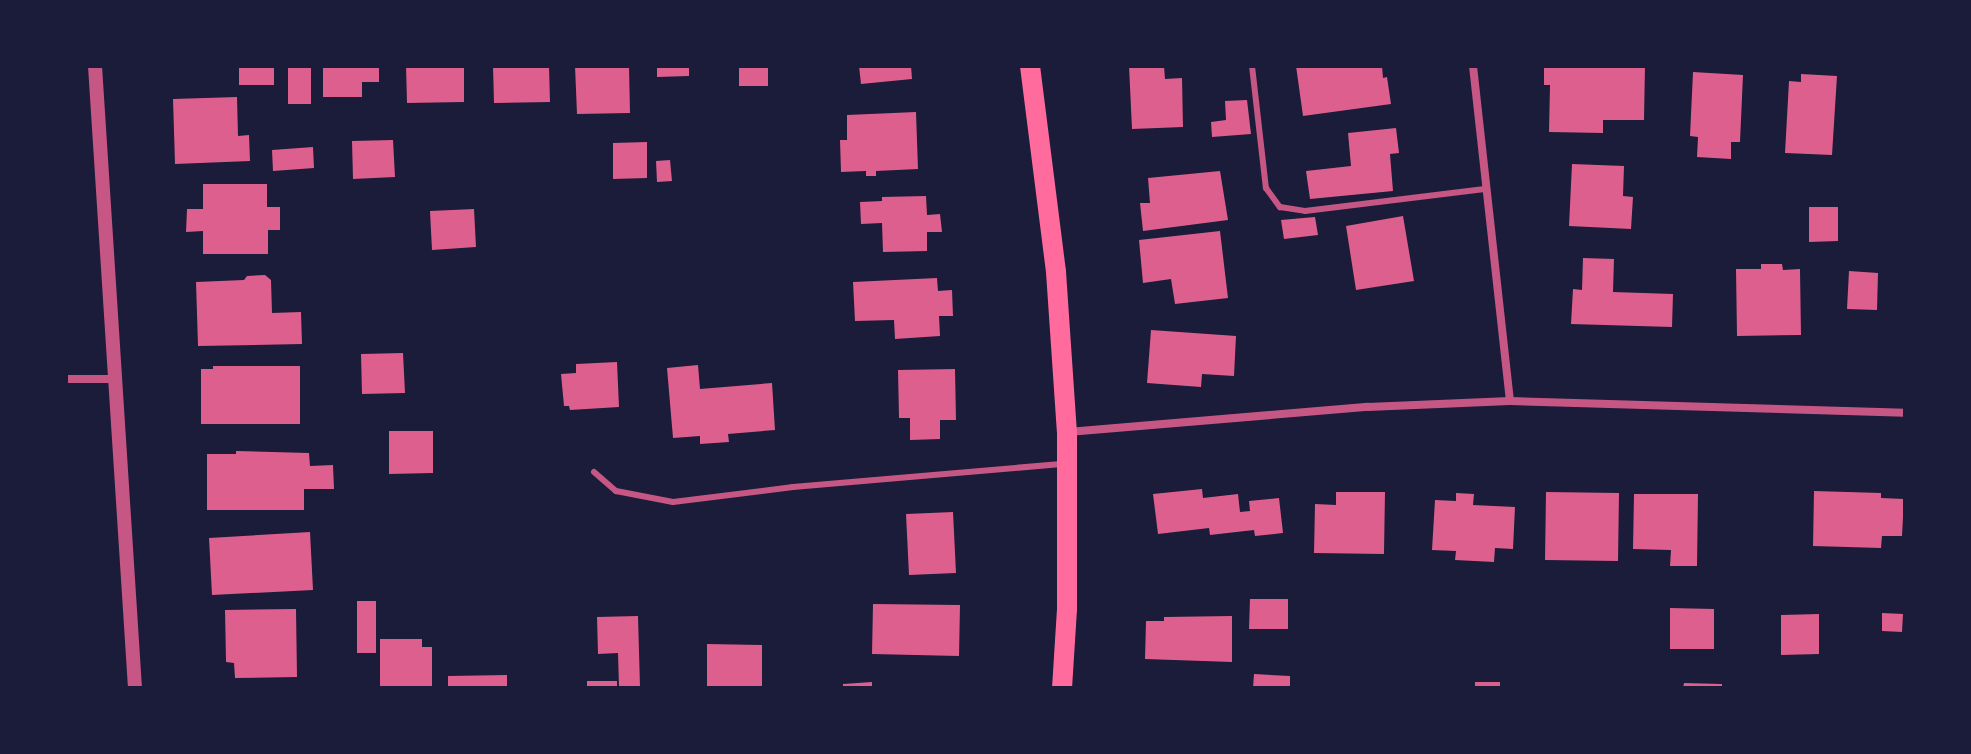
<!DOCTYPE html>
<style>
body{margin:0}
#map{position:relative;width:1971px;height:754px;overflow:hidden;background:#1b1b3a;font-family:"Work Sans",sans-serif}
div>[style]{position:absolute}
.building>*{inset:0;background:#dd5f8e}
.service>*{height:6px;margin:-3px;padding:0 3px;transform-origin:3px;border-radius:3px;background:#c65784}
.minor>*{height:8px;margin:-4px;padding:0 4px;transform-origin:4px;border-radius:4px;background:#c65784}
.tertiary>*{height:14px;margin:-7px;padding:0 7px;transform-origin:7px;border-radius:7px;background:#c65784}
.primary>*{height:20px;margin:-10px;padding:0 10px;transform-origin:10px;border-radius:10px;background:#ff6b9d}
span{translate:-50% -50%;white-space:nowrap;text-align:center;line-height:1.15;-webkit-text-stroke:8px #1b1b3a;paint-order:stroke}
.frame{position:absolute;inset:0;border:68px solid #1b1b3a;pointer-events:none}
</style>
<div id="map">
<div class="building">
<div style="clip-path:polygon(239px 66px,274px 66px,274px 85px,239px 85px)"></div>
<div style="clip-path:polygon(323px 66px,379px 66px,379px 82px,362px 82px,362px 97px,323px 97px)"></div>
<div style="clip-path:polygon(406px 66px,464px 66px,464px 102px,407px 103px)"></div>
<div style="clip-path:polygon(493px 66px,549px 66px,550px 102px,494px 103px)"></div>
<div style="clip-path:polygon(575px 66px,629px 66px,630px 113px,577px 114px)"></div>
<div style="clip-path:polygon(657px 66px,689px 66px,689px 76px,657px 77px)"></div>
<div style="clip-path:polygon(739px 66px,768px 66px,768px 86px,739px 86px)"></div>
<div style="clip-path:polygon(859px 66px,911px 66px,912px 79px,861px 84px)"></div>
<div style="clip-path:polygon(1129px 66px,1164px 66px,1165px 79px,1182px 78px,1183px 127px,1132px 129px)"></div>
<div style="clip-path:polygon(1296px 66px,1382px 66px,1383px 78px,1387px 77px,1391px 104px,1303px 116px)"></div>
<div style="clip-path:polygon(1544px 66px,1645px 66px,1644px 120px,1603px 120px,1603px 133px,1549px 132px,1550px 85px,1544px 85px)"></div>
<div style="clip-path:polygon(288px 67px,311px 68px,311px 104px,288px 104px)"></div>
<div style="clip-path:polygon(1693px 72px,1743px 75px,1740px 142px,1731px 142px,1731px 159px,1697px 157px,1698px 137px,1690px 136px)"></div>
<div style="clip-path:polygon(1801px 74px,1837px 76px,1832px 155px,1785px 153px,1789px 81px,1801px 82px)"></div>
<div style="clip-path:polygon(237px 97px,238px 136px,249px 135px,250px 161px,175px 164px,173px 99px)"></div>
<div style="clip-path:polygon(1247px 100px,1251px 134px,1212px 137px,1211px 122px,1226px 120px,1225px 101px)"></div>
<div style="clip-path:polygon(916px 112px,918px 169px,876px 171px,876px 176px,866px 176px,866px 171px,841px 172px,840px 140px,847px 140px,847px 115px)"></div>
<div style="clip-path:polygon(1396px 128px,1399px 153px,1390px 154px,1393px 191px,1310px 199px,1306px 171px,1351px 166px,1348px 133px)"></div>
<div style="clip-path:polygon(393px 140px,395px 177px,353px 179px,352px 141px)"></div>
<div style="clip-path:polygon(647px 142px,647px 178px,613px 179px,613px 143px)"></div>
<div style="clip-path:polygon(313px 147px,314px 168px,273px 171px,272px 150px)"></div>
<div style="clip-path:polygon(670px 160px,672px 181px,657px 182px,656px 161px)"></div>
<div style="clip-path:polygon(1572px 164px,1624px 166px,1623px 196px,1633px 197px,1631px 229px,1569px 226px)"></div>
<div style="clip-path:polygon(1220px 171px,1228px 220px,1143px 231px,1140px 203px,1150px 203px,1148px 178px)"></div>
<div style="clip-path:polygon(203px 184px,267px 184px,267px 207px,280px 207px,280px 230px,268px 230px,268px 254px,203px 254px,203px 231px,186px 232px,187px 209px,203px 209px)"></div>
<div style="clip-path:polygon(926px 196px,927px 215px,940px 214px,942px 232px,927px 232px,927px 251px,883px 252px,882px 223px,861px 224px,860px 202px,882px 201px,882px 197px)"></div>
<div style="clip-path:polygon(1809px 207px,1838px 207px,1838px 241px,1809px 242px)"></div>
<div style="clip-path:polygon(474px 209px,476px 247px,432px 250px,430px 211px)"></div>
<div style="clip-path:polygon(1403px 216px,1414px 281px,1356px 290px,1346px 226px)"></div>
<div style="clip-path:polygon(1315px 217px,1318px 235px,1284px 239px,1281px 220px)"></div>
<div style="clip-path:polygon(1220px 231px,1228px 298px,1175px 304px,1171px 279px,1143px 283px,1139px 240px)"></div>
<div style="clip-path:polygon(1583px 258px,1614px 259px,1613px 292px,1673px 294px,1672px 327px,1571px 324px,1573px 289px,1582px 290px)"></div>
<div style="clip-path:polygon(1761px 264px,1782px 264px,1783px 270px,1800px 269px,1801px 335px,1737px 336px,1736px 269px,1761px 269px)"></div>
<div style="clip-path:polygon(1849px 271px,1878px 273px,1877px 310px,1847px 309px)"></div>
<div style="clip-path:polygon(265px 275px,271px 280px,272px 313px,301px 312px,302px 344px,198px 346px,196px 282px,244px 280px,247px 276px)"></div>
<div style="clip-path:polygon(937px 278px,938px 291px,952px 290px,953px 316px,939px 316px,940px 336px,895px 339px,894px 320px,855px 321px,853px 282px)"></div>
<div style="clip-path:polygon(1151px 330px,1236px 336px,1234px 376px,1202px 374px,1201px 387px,1147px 383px)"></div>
<div style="clip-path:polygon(403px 353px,405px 393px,362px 394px,361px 354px)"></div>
<div style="clip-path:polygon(617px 362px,619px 407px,570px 410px,569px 406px,564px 406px,561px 374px,576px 373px,576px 364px)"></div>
<div style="clip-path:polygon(698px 365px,700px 389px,772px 383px,775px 430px,728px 434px,729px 442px,700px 444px,700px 436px,673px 438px,667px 368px)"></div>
<div style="clip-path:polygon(213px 366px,300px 366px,300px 424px,201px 424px,201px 369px,213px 369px)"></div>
<div style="clip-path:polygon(955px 369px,956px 420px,940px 420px,940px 439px,910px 440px,910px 418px,899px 418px,898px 370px)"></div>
<div style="clip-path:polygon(389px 431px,433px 431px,433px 473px,389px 474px)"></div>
<div style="clip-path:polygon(236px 451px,309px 453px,310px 466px,333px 465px,334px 489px,304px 489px,304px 510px,207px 510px,207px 454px,236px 454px)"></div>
<div style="clip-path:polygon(1202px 489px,1203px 498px,1238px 494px,1240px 512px,1250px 511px,1249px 501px,1279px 498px,1283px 533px,1255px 536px,1254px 530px,1210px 535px,1209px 528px,1158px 534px,1153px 494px)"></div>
<div style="clip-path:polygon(1814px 491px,1881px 493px,1881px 498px,1904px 499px,1902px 536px,1882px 536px,1881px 548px,1813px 546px)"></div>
<div style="clip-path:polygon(1336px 492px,1385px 492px,1384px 554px,1314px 553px,1315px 504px,1336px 505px)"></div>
<div style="clip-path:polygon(1546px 492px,1619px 493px,1618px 561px,1545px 560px)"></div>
<div style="clip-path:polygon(1456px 493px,1474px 494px,1473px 505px,1515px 507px,1513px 549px,1495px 548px,1494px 562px,1455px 560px,1456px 551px,1432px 550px,1435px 500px,1456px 501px)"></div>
<div style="clip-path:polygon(1634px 494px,1698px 494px,1697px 566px,1670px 566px,1671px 550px,1633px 549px)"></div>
<div style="clip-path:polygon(953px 512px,956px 573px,909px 575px,906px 514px)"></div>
<div style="clip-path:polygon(310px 532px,313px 590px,212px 595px,209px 538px)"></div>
<div style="clip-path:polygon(1250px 599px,1288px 599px,1288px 629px,1249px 629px)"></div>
<div style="clip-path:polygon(357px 601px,376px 601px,376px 653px,357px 653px)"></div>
<div style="clip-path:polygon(873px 604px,960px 605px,959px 656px,872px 654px)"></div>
<div style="clip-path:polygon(1670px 608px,1714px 609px,1714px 649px,1670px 649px)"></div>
<div style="clip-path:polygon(296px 609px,297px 677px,235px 678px,234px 663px,226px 662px,225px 610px)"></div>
<div style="clip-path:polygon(1882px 613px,1903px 614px,1902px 632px,1882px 631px)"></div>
<div style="clip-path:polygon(1819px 614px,1819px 654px,1781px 655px,1781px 615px)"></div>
<div style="clip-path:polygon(638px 616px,640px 687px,619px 687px,618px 653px,598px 654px,597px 617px)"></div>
<div style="clip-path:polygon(1232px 616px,1232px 662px,1145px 659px,1146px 621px,1164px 621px,1164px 617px)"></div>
<div style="clip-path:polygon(380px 639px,422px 639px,422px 647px,432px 647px,432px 688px,380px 688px)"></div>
<div style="clip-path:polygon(707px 644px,762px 645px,762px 688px,707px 688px)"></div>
<div style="clip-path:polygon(1254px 674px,1290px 676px,1290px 688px,1253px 688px)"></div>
<div style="clip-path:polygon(507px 675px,507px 688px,448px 688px,448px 676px)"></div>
<div style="clip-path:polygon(587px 681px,617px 681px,617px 688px,587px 688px)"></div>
<div style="clip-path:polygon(872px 682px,872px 688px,843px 688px,843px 684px)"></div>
<div style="clip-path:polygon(1475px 682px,1500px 682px,1500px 688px,1475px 688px)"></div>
<div style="clip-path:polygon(1684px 683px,1722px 684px,1722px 688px,1683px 688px)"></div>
</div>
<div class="service">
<div style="left:1252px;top:66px;width:123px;rotate:83.5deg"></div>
<div style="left:1266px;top:188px;width:24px;rotate:54deg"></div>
<div style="left:1280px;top:207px;width:25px;rotate:9deg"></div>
<div style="left:1305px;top:211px;width:181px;rotate:-7deg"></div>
<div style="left:594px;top:472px;width:29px;rotate:41deg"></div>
<div style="left:616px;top:491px;width:58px;rotate:10.9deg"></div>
<div style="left:673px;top:502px;width:121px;rotate:-7.1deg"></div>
<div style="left:793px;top:487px;width:272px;rotate:-4.9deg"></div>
</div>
<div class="minor">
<div style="left:1473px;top:66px;width:337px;rotate:83.7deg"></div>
<div style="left:66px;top:379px;width:48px"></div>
<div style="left:1068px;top:432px;width:301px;rotate:-4.8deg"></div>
<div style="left:1368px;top:407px;width:142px;rotate:-2.4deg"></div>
<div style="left:1510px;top:401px;width:395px;rotate:1.7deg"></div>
</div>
<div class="tertiary">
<div style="left:95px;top:66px;width:623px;rotate:86.32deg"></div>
</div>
<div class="primary">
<div style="left:1030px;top:66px;width:208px;rotate:82.8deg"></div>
<div style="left:1056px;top:272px;width:160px;rotate:86.1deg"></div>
<div style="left:1067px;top:432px;width:177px;rotate:90deg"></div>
<div style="left:1067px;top:609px;width:79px;rotate:93.6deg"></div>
</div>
<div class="frame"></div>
</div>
